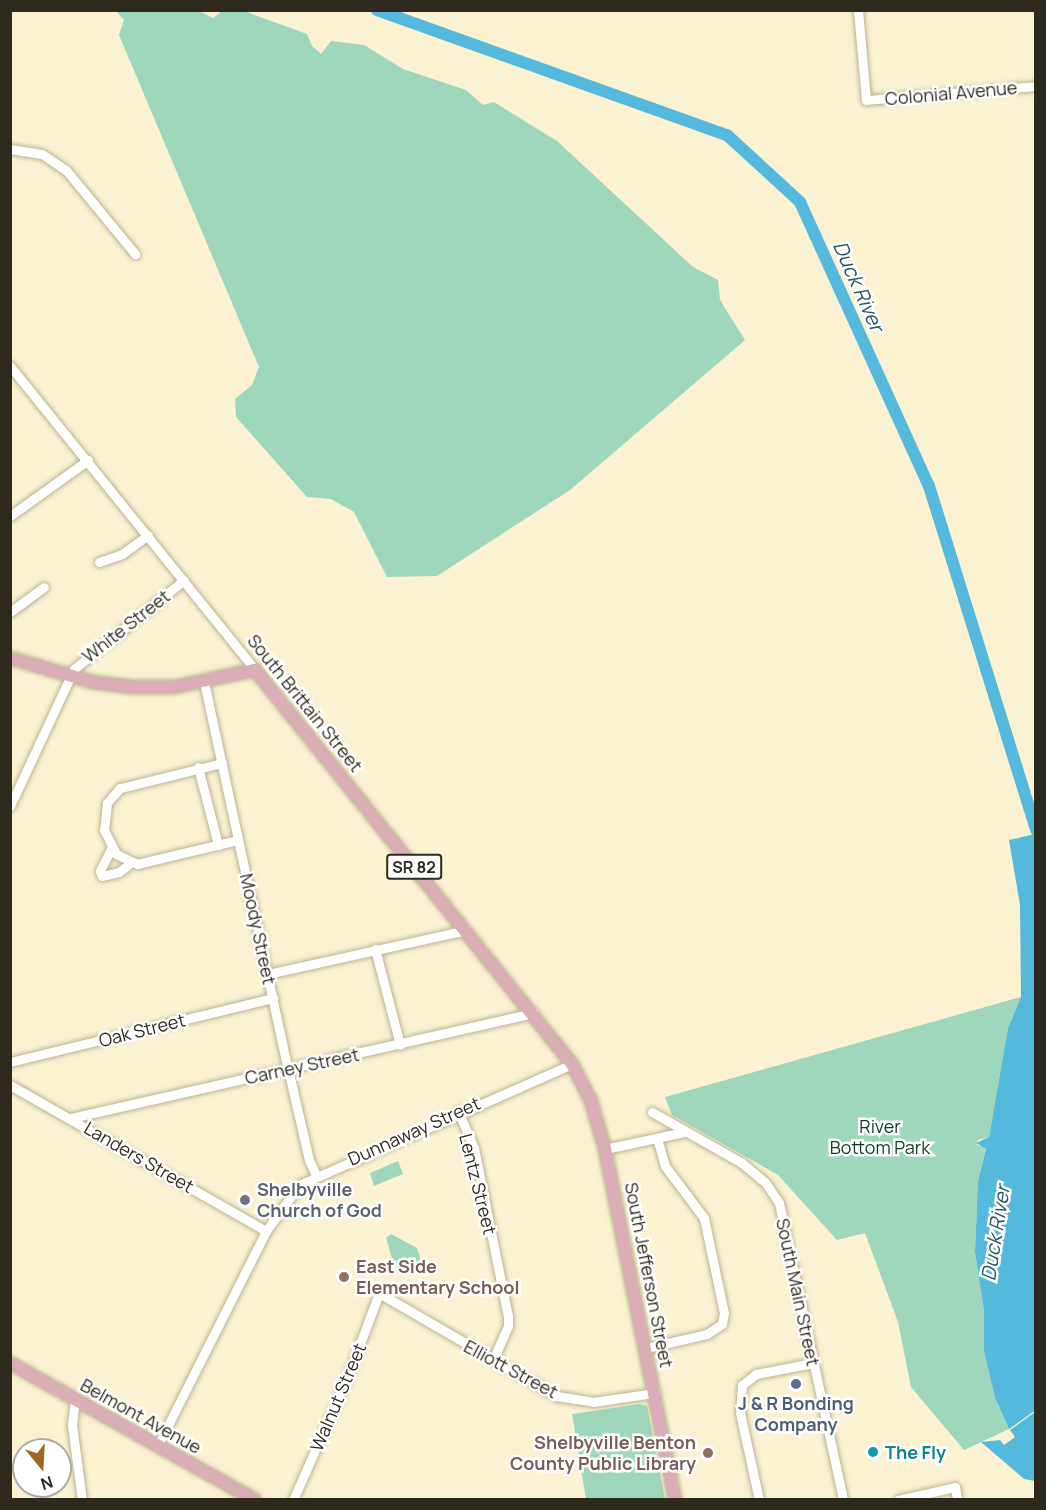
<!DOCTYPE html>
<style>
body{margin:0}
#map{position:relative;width:1046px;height:1510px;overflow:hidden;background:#fbf2d1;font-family:Manrope,sans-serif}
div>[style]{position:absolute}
.green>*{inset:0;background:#9ed7bc}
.water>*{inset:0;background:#55b9dd}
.river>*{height:12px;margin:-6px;padding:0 6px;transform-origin:6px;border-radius:6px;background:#55b9dd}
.roads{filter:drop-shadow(0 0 2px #bbb393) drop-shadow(0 0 2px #bbb393)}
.minor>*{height:9px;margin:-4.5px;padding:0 4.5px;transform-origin:4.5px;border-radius:4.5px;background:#fff}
.major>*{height:12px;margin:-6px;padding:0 6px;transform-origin:6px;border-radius:6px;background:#daadb7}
.dots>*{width:16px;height:16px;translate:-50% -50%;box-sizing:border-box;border:3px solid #fff;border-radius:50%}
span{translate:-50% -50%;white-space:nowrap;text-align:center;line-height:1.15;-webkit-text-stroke:5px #fff;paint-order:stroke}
.shield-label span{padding:2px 4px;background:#fff;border:2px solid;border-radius:4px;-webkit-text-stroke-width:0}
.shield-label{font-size:16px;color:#2d2a1d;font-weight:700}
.street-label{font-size:18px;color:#2d2a1d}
.park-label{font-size:18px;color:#103929}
.worship-label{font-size:18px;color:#5b616d;font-weight:700}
.left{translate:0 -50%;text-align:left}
.education-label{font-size:18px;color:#785e54;font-weight:700}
.right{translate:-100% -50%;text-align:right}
.service-label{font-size:18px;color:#4e5e75;font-weight:700}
.culture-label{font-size:18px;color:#0d838f;font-weight:700}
.water-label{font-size:20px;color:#2a5565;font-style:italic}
.frame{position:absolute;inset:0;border:12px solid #2d2a1d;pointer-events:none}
.north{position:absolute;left:12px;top:1438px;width:60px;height:60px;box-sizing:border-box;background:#fff;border:2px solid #abaaa5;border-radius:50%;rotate:162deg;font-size:16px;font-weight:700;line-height:24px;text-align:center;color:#2d2a1d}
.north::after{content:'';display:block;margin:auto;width:21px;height:27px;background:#9e6822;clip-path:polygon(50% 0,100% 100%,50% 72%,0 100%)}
</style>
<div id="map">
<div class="green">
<div style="clip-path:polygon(116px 11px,199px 11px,213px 18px,222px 11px,244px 11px,307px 34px,312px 46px,321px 54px,331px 41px,364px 45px,403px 69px,466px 90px,483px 105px,494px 102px,557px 141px,693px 267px,718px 280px,720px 300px,745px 340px,570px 490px,437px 576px,387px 577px,354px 512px,331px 499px,307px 497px,236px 417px,235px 399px,252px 385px,259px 367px,119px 35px,124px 20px)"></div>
<div style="clip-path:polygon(1021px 997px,1008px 1028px,989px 1137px,978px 1140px,977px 1145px,986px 1148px,978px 1181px,975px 1252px,984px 1311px,984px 1351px,995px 1398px,1009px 1429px,964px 1450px,911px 1387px,898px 1322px,865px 1233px,837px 1240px,778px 1175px,672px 1115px,665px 1097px)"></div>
<div style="clip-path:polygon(398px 1161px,403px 1174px,374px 1186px,370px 1173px)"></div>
<div style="clip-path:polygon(391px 1234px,417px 1248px,422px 1264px,411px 1271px,395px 1269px,386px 1238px)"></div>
<div style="clip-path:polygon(640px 1404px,647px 1406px,665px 1499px,586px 1499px,572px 1414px)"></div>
</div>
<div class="water">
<div style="clip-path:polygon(1035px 834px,1036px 1410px,1009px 1429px,995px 1398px,984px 1351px,984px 1311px,975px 1252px,978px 1181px,986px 1149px,976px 1143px,989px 1137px,1008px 1028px,1021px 997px,1020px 905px,1009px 840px)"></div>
<div style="clip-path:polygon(1035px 1412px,1035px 1481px,1024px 1479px,981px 1442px,1000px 1440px,1004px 1445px,1015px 1437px,1010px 1430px)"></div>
</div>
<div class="river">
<div style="left:377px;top:10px;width:372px;rotate:19.7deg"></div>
<div style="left:727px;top:135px;width:99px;rotate:42.5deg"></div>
<div style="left:800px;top:202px;width:312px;rotate:65.6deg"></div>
<div style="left:929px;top:486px;width:360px;rotate:72.7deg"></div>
</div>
<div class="roads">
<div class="minor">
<div style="left:858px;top:10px;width:90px;rotate:84.9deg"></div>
<div style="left:866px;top:100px;width:171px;rotate:-4.7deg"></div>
<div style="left:10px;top:149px;width:32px;rotate:9deg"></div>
<div style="left:42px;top:154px;width:29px;rotate:34deg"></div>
<div style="left:66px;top:170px;width:109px;rotate:50.6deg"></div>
<div style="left:10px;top:366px;width:390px;rotate:51.1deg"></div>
<div style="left:10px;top:516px;width:96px;rotate:-35.7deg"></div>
<div style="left:99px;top:562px;width:24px;rotate:-19deg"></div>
<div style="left:122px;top:554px;width:32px;rotate:-36deg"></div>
<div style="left:10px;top:612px;width:42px;rotate:-36.3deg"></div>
<div style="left:204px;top:682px;width:396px;rotate:77.8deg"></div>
<div style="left:288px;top:1069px;width:93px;rotate:77deg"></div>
<div style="left:309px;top:1160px;width:17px;rotate:65deg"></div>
<div style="left:222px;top:763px;width:105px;rotate:166.2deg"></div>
<div style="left:120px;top:788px;width:20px;rotate:131deg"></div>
<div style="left:107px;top:803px;width:27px;rotate:96deg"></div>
<div style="left:104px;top:830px;width:27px;rotate:63deg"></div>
<div style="left:116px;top:854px;width:23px;rotate:25deg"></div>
<div style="left:137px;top:864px;width:104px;rotate:-13.4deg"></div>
<div style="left:198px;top:767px;width:81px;rotate:75.6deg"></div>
<div style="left:10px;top:806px;width:151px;rotate:-65deg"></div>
<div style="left:74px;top:669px;width:141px;rotate:-39deg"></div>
<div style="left:111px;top:849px;width:25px;rotate:117deg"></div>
<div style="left:100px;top:871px;width:5px;rotate:68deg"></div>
<div style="left:102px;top:876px;width:17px;rotate:-13deg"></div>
<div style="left:119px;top:872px;width:14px;rotate:-39deg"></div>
<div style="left:375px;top:949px;width:99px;rotate:75.4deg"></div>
<div style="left:268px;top:974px;width:203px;rotate:-12.5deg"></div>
<div style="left:10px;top:1062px;width:271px;rotate:-13.7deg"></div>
<div style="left:10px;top:1085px;width:295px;rotate:29.7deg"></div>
<div style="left:458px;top:1111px;width:40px;rotate:66.6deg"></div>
<div style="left:474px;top:1148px;width:171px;rotate:78.6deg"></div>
<div style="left:508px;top:1316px;width:10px;rotate:90deg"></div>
<div style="left:508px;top:1326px;width:37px;rotate:114deg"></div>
<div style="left:652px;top:1112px;width:103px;rotate:29.5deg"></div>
<div style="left:742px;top:1163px;width:30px;rotate:40deg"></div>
<div style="left:765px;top:1182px;width:25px;rotate:56deg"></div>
<div style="left:779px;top:1203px;width:304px;rotate:77.8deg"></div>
<div style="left:71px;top:1118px;width:474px;rotate:-12.8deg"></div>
<div style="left:605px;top:1149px;width:81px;rotate:-12.1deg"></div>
<div style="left:646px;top:1348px;width:63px;rotate:-12.9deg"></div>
<div style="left:707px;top:1334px;width:18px;rotate:-34deg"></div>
<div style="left:722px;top:1324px;width:11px;rotate:-80deg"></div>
<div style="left:724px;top:1313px;width:97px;rotate:-101.9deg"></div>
<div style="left:704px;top:1218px;width:65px;rotate:-126.9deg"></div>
<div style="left:665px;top:1166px;width:29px;rotate:-106deg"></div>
<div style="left:75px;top:1400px;width:25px;rotate:97deg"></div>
<div style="left:72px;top:1425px;width:76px;rotate:82.4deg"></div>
<div style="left:158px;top:1445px;width:240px;rotate:-63.2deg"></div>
<div style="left:266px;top:1231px;width:57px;rotate:-54.3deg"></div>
<div style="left:299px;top:1185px;width:299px;rotate:-23.9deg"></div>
<div style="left:293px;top:1500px;width:139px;rotate:-66.2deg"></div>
<div style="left:349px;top:1373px;width:85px;rotate:-69.4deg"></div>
<div style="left:379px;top:1293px;width:206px;rotate:30.1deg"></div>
<div style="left:557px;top:1396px;width:36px;rotate:9deg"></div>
<div style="left:593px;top:1402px;width:63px;rotate:-8.3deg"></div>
<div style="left:759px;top:1500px;width:89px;rotate:-102.3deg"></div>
<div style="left:740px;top:1413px;width:28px;rotate:-86deg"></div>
<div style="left:742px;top:1385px;width:18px;rotate:-38deg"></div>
<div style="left:756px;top:1374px;width:58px;rotate:-10.9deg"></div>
<div style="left:898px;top:1500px;width:58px;rotate:-12.8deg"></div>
<div style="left:955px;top:1487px;width:13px;rotate:81deg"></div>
</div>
<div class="major">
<div style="left:10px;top:658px;width:85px;rotate:16.3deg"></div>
<div style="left:92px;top:682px;width:41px;rotate:7deg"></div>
<div style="left:133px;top:687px;width:41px"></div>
<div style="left:174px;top:687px;width:83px;rotate:-11.9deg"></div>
<div style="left:255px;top:670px;width:506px;rotate:51.18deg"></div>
<div style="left:572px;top:1064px;width:42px;rotate:62.8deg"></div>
<div style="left:591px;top:1101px;width:50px;rotate:73.7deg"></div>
<div style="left:605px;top:1149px;width:358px;rotate:78.7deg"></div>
<div style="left:10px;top:1363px;width:281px;rotate:29.2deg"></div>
</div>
</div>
<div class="dots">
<div style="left:245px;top:1200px;background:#6b7280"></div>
<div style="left:344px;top:1277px;background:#8d6e63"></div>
<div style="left:796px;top:1384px;background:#5c6f8a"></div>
<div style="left:873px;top:1452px;background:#0f9aa8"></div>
<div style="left:708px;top:1453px;background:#8d6e63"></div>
</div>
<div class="shield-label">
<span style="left:414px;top:867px">SR 82</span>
</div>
<div class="street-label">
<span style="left:951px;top:93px;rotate:-5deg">Colonial Avenue</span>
<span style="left:126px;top:626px;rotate:-38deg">White Street</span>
<span style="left:305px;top:703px;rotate:51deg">South Brittain Street</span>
<span style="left:258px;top:929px;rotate:78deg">Moody Street</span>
<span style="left:142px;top:1030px;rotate:-14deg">Oak Street</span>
<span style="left:302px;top:1066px;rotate:-12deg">Carney Street</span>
<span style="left:414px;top:1131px;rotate:-24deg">Dunnaway Street</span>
<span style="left:139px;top:1157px;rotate:30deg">Landers Street</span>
<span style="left:478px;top:1184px;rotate:76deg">Lentz Street</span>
<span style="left:649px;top:1275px;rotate:79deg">South Jefferson Street</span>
<span style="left:798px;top:1292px;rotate:78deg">South Main Street</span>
<span style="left:511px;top:1369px;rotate:28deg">Elliott Street</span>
<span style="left:338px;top:1397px;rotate:-67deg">Walnut Street</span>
<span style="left:141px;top:1416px;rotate:29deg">Belmont Avenue</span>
</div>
<div class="park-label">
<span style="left:880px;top:1137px">River<br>Bottom Park</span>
</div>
<div class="worship-label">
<span class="left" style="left:257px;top:1200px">Shelbyville<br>Church of God</span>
</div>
<div class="education-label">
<span class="left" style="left:356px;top:1277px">East Side<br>Elementary School</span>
<span class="right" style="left:696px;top:1453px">Shelbyville Benton<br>County Public Library</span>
</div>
<div class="service-label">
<span style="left:796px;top:1414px">J &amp; R Bonding<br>Company</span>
</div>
<div class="culture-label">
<span class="left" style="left:885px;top:1452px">The Fly</span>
</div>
<div class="water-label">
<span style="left:859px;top:286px;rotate:66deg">Duck River</span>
<span style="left:995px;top:1233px;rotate:-81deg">Duck River</span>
</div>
<div class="frame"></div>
<div class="north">N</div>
</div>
